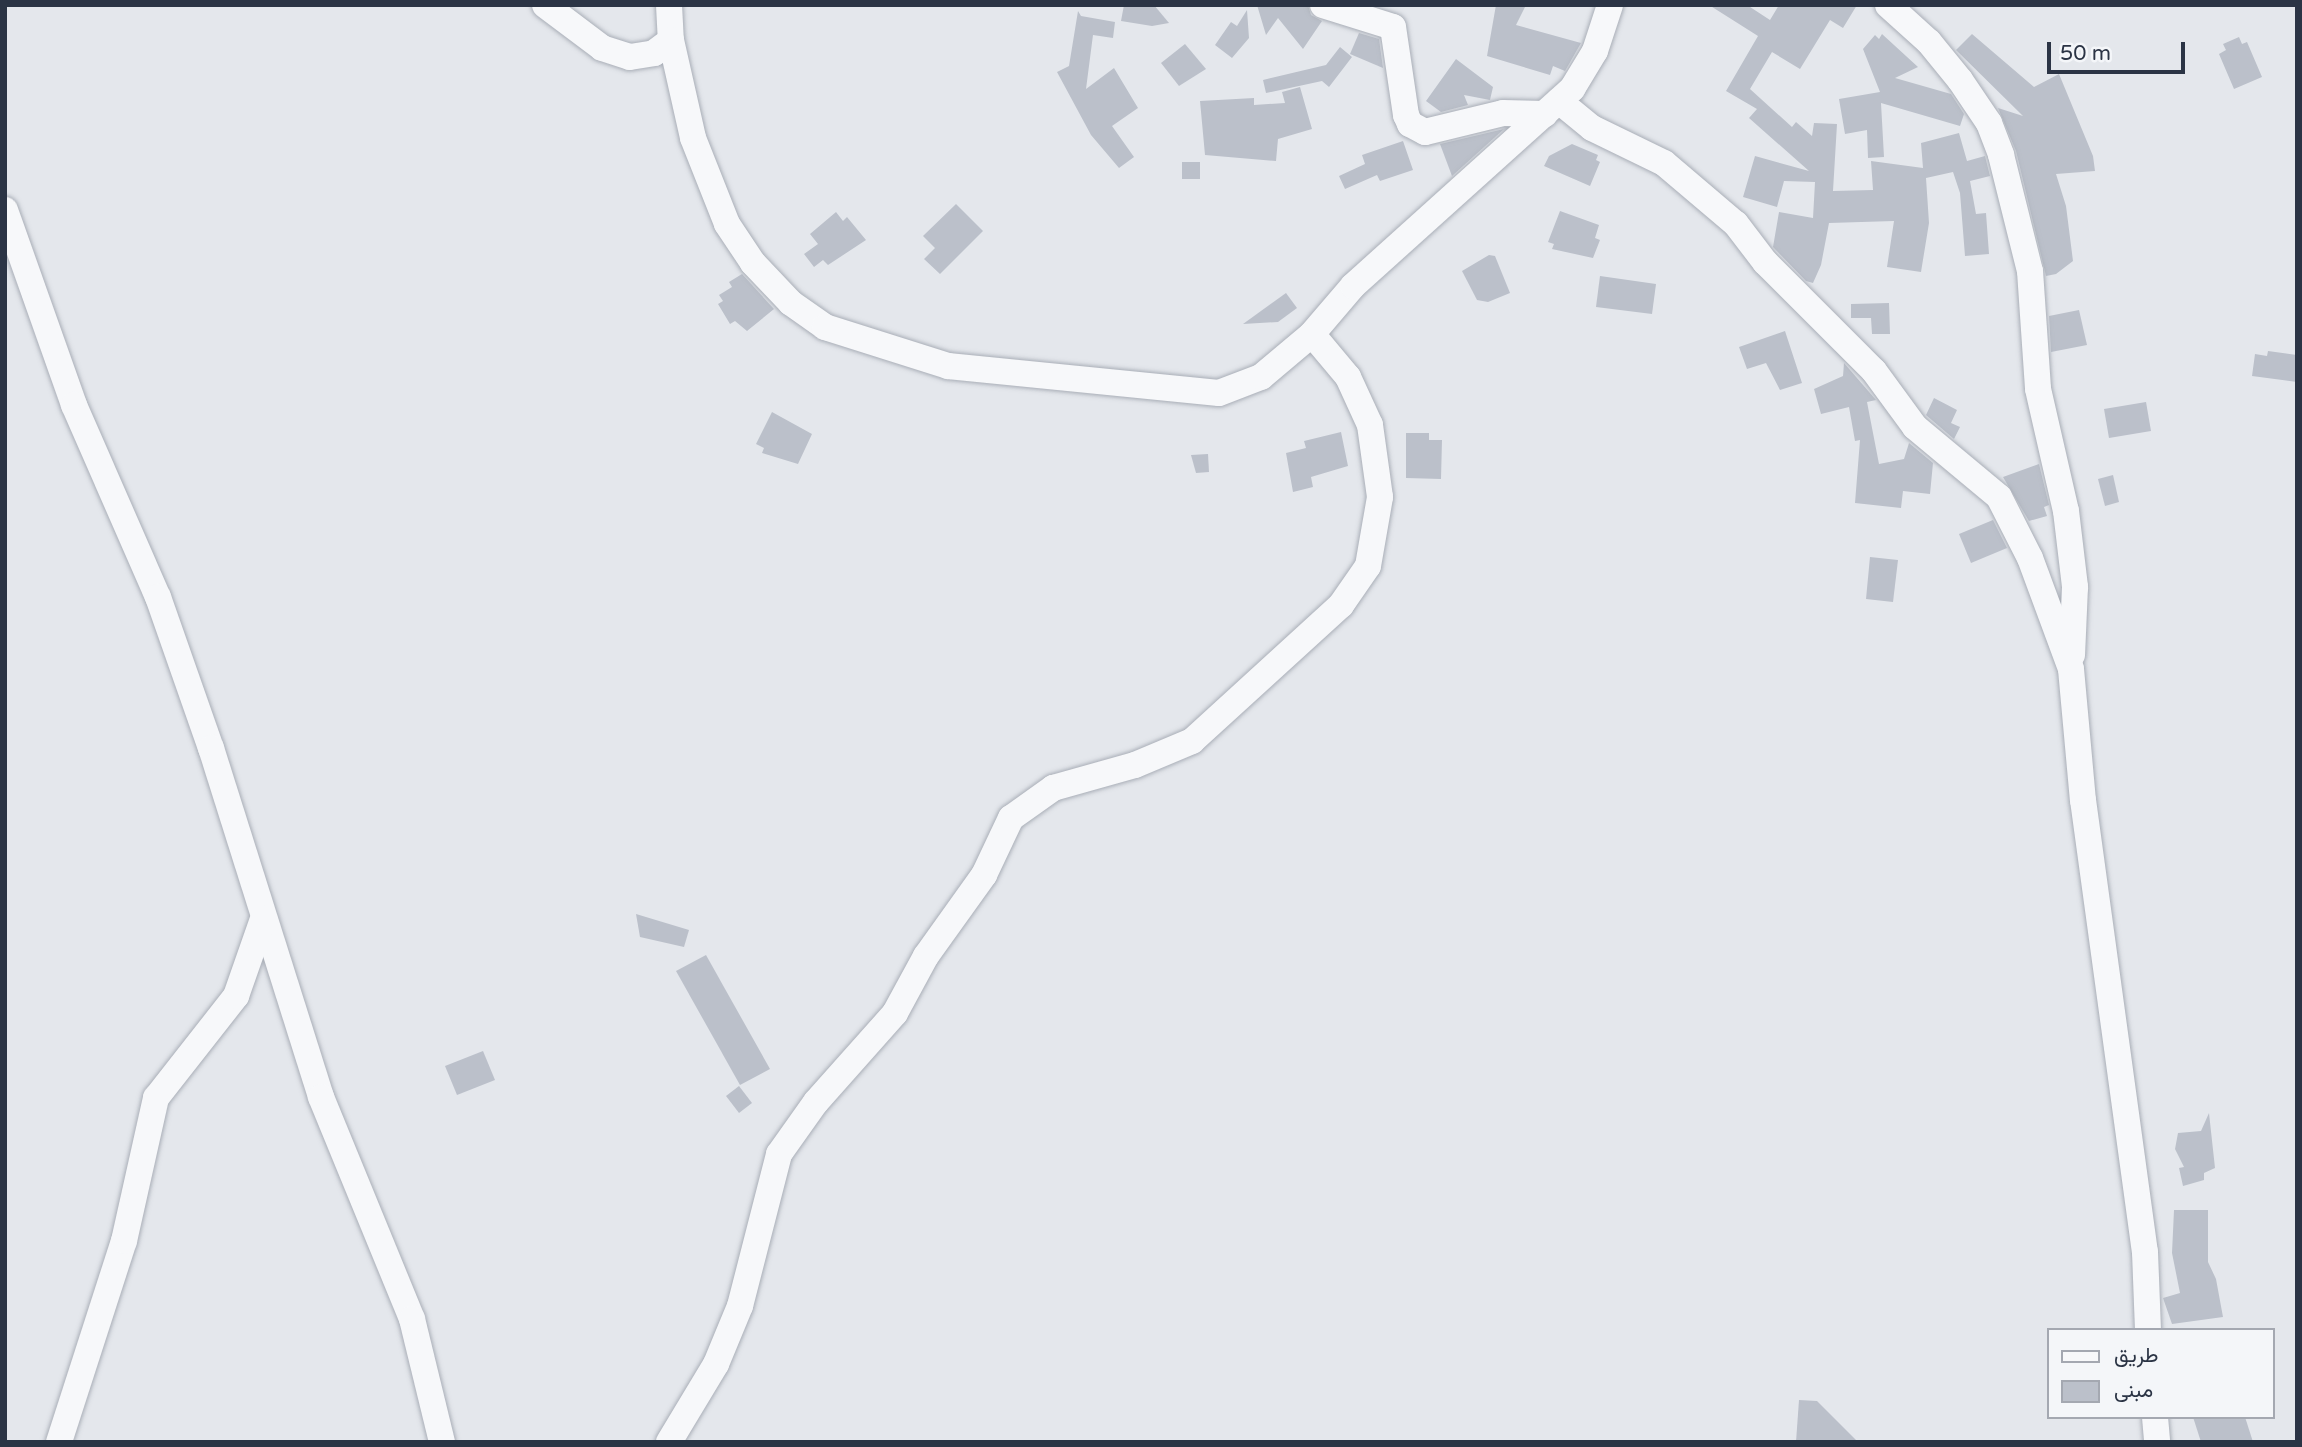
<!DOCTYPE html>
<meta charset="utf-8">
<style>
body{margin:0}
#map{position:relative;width:2302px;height:1447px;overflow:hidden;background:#e4e7ec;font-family:"Varela Round",Vazirmatn,sans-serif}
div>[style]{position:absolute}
.building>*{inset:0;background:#bbc0ca}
.roads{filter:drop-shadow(0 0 2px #a9aeb7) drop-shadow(0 0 2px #a9aeb7)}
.minor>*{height:26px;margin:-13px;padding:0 13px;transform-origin:13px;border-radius:13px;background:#f7f8fa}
span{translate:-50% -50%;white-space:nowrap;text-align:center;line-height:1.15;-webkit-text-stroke:5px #f4f6f9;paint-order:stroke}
.frame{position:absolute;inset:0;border:7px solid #2b3445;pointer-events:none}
.legend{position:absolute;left:2047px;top:1328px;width:228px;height:91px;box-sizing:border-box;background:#f4f6f9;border:2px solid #a4a8b1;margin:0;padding:9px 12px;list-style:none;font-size:21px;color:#2b3445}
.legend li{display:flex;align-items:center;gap:14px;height:35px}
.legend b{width:35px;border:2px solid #a4a8b1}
.scale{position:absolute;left:2047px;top:42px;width:138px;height:32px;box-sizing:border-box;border:4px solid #2b3445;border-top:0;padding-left:9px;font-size:21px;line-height:24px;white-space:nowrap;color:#2b3445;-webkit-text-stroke:5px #f4f6f9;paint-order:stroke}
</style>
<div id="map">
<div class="building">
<div style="clip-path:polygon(1124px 5px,1154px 5px,1169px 23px,1152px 26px,1121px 21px)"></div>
<div style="clip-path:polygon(1257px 5px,1308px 5px,1311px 15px,1322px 21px,1303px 49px,1278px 18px,1266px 35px)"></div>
<div style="clip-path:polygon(1496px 5px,1526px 5px,1516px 25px,1581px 43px,1565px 71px,1553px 66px,1550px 75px,1487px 56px)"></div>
<div style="clip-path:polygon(1709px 5px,1747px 5px,1770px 20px,1779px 5px,1857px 5px,1843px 28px,1830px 20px,1800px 69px,1772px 52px,1750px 89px,1792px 127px,1796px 122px,1812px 136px,1814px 123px,1837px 124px,1833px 191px,1873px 190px,1871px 161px,1923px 168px,1921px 143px,1959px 133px,1967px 161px,1985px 156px,1990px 176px,1970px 181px,1976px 214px,1986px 213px,1989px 254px,1965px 256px,1960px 193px,1953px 172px,1926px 178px,1929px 223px,1921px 272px,1887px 267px,1894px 221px,1829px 223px,1821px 265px,1813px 283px,1806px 281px,1773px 247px,1779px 212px,1813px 218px,1815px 182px,1784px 181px,1777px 207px,1743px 197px,1755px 156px,1809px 171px,1749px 118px,1757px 109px,1726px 91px,1758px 36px)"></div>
<div style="clip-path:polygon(1247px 10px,1249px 38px,1232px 58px,1215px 45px,1231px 22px,1237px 26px)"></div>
<div style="clip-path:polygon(1078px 11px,1081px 16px,1115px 22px,1113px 38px,1093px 35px,1086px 89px,1114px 68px,1138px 108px,1112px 126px,1134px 157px,1119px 168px,1091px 135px,1057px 72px,1069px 66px)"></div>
<div style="clip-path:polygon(1359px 33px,1379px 39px,1383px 68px,1350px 54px)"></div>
<div style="clip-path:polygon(1882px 34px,1918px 67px,1895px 78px,1951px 94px,1964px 114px,1960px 126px,1881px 103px,1884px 157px,1868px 158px,1867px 130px,1845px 134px,1839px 99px,1880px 92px,1863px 49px,1875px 35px,1879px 39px)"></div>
<div style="clip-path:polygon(1972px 34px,2034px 87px,2059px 74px,2093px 156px,2095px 171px,2056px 174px,2066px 206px,2073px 261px,2056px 274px,2046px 276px,2016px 151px,1998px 108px,2023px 116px,1956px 50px)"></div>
<div style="clip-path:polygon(2239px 37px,2242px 44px,2247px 42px,2262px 77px,2234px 89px,2219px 54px,2226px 50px,2223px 44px)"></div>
<div style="clip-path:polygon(1185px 44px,1206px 69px,1179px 86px,1161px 63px)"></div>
<div style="clip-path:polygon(1340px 47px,1352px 57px,1329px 87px,1322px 81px,1266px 93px,1263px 80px,1326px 65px)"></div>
<div style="clip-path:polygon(1456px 59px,1493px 87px,1490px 100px,1464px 95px,1468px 105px,1441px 112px,1426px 101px)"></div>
<div style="clip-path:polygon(1300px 87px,1312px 129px,1278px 139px,1276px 161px,1205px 155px,1200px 101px,1254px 98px,1254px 105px,1285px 103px,1282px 92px)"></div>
<div style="clip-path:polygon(1504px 129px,1452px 176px,1440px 144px)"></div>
<div style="clip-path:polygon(1403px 141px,1413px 170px,1380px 181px,1377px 175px,1345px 189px,1339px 176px,1365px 164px,1362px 155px)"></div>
<div style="clip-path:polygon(1572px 144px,1598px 155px,1596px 160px,1600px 162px,1590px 186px,1544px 166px,1549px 156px)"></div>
<div style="clip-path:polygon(1182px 162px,1200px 162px,1200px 179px,1182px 179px)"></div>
<div style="clip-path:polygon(956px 204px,983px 231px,940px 274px,924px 259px,935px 248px,923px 236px)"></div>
<div style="clip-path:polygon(1560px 211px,1599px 225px,1595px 238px,1600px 240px,1593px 258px,1552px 249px,1554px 244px,1548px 242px)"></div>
<div style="clip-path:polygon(836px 212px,843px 221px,847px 217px,866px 240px,828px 265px,823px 260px,814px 267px,804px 254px,818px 244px,810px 234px)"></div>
<div style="clip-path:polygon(1489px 255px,1495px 256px,1510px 293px,1488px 302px,1477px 300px,1462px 271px)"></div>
<div style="clip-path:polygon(742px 274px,774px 309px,747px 331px,735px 321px,730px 324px,718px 304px,723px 301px,719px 295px,732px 287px,729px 282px)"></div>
<div style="clip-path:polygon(1600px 276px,1656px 284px,1652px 314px,1596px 307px)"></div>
<div style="clip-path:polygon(1286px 293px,1297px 308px,1278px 322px,1243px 324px)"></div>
<div style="clip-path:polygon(1889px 303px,1890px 334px,1872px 334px,1871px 318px,1851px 318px,1851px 304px)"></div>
<div style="clip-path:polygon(2079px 310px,2087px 345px,2051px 352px,2049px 316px)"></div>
<div style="clip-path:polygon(1785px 331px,1802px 383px,1780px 390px,1766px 363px,1747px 369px,1739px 347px)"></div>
<div style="clip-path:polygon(2268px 351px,2297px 355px,2297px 382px,2252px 376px,2255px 354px,2267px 356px)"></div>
<div style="clip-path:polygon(1844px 363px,1876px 400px,1867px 402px,1879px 464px,1904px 459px,1909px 443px,1933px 463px,1930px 494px,1903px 491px,1901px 508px,1855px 503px,1860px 440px,1855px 441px,1849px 407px,1821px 414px,1814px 389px,1843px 376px)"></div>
<div style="clip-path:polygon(1934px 398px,1957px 410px,1951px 423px,1960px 427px,1954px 439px,1926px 415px)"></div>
<div style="clip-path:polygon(2146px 402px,2151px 431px,2109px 438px,2104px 409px)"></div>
<div style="clip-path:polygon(772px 412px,812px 434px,798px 464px,762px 453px,764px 448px,756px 444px)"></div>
<div style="clip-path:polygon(1341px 432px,1348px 466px,1311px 477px,1313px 487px,1293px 492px,1286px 453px,1306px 448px,1304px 441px)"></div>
<div style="clip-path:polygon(1406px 433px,1429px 433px,1429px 440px,1442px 440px,1441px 479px,1406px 478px)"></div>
<div style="clip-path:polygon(1208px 454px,1209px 472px,1196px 473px,1191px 455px)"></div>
<div style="clip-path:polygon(2039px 464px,2049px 505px,2044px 507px,2047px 516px,2029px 521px,2003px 477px)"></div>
<div style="clip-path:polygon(2113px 475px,2119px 502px,2105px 506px,2098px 479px)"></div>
<div style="clip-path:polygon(1993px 520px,2007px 548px,1971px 563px,1959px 534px)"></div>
<div style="clip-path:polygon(1870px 557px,1898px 560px,1893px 602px,1866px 599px)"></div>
<div style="clip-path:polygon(636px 914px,689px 930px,684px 947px,640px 937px)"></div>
<div style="clip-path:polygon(706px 955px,770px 1069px,740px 1085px,676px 971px)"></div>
<div style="clip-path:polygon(483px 1051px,495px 1080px,457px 1095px,445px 1066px)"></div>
<div style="clip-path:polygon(739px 1086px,752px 1103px,739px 1113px,726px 1096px)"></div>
<div style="clip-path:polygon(2209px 1113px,2215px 1168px,2204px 1173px,2204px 1180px,2183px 1186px,2179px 1168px,2184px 1167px,2175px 1149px,2178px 1133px,2201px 1131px)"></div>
<div style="clip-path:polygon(2174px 1210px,2208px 1210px,2208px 1262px,2216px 1279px,2223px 1317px,2172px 1324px,2163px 1298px,2180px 1293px,2172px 1253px)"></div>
<div style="clip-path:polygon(1799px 1400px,1817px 1401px,1858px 1442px,1796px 1442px)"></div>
<div style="clip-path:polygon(2193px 1417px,2245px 1417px,2253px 1442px,2201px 1442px)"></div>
</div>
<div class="roads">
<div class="minor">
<div style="left:545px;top:5px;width:71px;rotate:37deg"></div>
<div style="left:602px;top:48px;width:29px;rotate:18deg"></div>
<div style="left:630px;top:57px;width:24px;rotate:-9deg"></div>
<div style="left:654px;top:53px;width:21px;rotate:-37deg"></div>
<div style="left:669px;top:5px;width:35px;rotate:87deg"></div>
<div style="left:671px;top:40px;width:100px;rotate:77.3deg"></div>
<div style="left:693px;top:138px;width:92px;rotate:68.4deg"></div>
<div style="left:727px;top:224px;width:47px;rotate:56.3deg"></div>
<div style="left:753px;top:263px;width:55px;rotate:46.5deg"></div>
<div style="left:791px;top:303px;width:42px;rotate:35.2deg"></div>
<div style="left:825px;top:327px;width:129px;rotate:17.6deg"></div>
<div style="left:948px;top:366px;width:272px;rotate:5.7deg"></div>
<div style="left:1219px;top:393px;width:45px;rotate:-20.9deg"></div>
<div style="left:1261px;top:377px;width:67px;rotate:-40.1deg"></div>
<div style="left:1312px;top:334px;width:63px;rotate:-49.5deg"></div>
<div style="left:1353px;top:286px;width:295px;rotate:-42deg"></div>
<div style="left:1572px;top:89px;width:44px;rotate:-58.8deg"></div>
<div style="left:1595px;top:51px;width:48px;rotate:-71.9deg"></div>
<div style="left:1323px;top:5px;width:73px;rotate:17.4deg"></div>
<div style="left:1393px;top:27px;width:89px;rotate:81.6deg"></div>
<div style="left:1406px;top:115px;width:10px;rotate:66deg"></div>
<div style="left:1410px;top:124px;width:17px;rotate:28deg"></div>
<div style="left:1425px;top:132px;width:80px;rotate:-13.7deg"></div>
<div style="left:1503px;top:113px;width:42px;rotate:1.4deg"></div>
<div style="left:1888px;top:5px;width:55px;rotate:42.1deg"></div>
<div style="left:1929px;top:42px;width:49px;rotate:50.8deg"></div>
<div style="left:1960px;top:80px;width:52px;rotate:56deg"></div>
<div style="left:1989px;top:123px;width:34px;rotate:69deg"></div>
<div style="left:2001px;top:155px;width:120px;rotate:76deg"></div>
<div style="left:2030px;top:271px;width:118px;rotate:86.1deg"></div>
<div style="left:2038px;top:389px;width:125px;rotate:77.1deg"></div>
<div style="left:2066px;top:511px;width:77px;rotate:83.2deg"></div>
<div style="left:2075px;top:587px;width:68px;rotate:92.5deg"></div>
<div style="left:1559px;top:101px;width:43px;rotate:39.3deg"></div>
<div style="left:1592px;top:128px;width:80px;rotate:25.9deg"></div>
<div style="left:1664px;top:163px;width:94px;rotate:40.3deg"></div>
<div style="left:1736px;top:224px;width:48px;rotate:52.7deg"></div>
<div style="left:1765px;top:262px;width:154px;rotate:45deg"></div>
<div style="left:1874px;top:371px;width:69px;rotate:53.8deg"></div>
<div style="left:1915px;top:427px;width:109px;rotate:39.8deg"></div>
<div style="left:1999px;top:497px;width:68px;rotate:63.1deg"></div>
<div style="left:2030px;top:558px;width:118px;rotate:69.7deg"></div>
<div style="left:2071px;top:669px;width:132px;rotate:84.8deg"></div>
<div style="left:2083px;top:800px;width:456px;rotate:82.2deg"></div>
<div style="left:2145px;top:1252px;width:78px;rotate:87.8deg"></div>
<div style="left:5px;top:210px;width:207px;rotate:70.5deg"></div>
<div style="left:74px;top:405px;width:210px;rotate:66.4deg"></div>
<div style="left:158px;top:597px;width:160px;rotate:70.7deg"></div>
<div style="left:211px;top:748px;width:366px;rotate:72.5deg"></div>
<div style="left:321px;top:1097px;width:240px;rotate:67.7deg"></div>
<div style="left:412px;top:1319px;width:127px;rotate:76.3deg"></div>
<div style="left:2155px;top:1417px;width:25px;rotate:85deg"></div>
<div style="left:59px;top:1442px;width:211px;rotate:-72.1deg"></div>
<div style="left:124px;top:1241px;width:147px;rotate:-77.4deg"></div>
<div style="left:156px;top:1098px;width:130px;rotate:-51.9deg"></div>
<div style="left:236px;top:996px;width:82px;rotate:-70.7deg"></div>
<div style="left:669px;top:1442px;width:91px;rotate:-58.9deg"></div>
<div style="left:716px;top:1364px;width:63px;rotate:-67.5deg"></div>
<div style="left:740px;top:1306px;width:157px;rotate:-75.6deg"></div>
<div style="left:779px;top:1154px;width:64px;rotate:-54.6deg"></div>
<div style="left:816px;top:1102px;width:119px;rotate:-48.4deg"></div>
<div style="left:895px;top:1013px;width:65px;rotate:-61.5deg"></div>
<div style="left:926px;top:956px;width:100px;rotate:-54.4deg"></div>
<div style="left:984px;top:875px;width:63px;rotate:-64.7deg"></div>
<div style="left:1011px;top:818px;width:52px;rotate:-35.5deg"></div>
<div style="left:1053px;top:788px;width:85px;rotate:-15.7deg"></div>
<div style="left:1135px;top:765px;width:62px;rotate:-22.8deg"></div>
<div style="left:1192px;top:741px;width:202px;rotate:-42.4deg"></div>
<div style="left:1341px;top:605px;width:47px;rotate:-55.3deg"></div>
<div style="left:1368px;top:566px;width:70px;rotate:-80.1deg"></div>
<div style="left:1380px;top:497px;width:73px;rotate:-97.9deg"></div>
<div style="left:1370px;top:425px;width:53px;rotate:-114.6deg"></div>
<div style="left:1348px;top:377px;width:56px;rotate:-129.9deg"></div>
</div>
</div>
<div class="frame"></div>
<ul class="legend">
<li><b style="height:9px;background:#f7f8fa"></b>طريق</li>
<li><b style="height:19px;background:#bbc0ca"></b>مبنى</li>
</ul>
<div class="scale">50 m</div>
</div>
